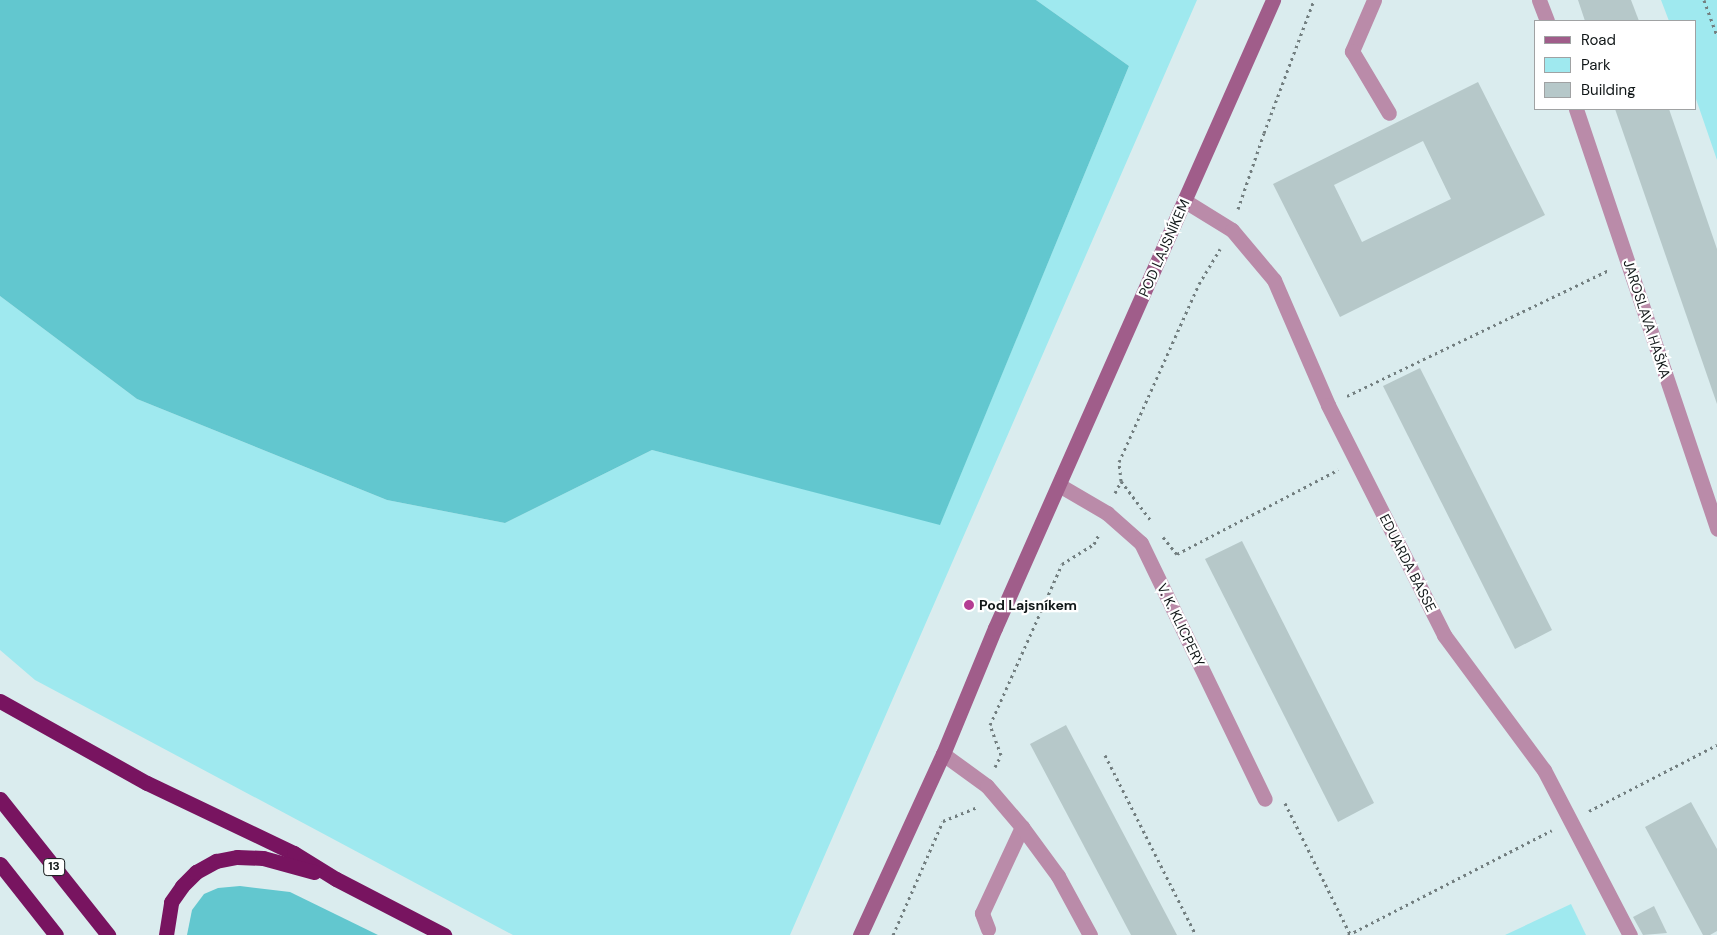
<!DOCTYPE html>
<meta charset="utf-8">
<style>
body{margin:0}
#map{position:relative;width:1717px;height:935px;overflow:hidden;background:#daecee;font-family:"DM Sans",sans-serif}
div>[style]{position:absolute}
.green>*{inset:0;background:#9fe9ef}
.forest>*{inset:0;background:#62c7cf}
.building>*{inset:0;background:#b6c8c9}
.path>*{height:3px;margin-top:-1.5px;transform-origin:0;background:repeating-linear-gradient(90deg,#727e7f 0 2.5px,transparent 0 6.5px)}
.lane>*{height:15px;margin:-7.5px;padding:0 7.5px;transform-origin:7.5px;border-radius:7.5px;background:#ba8ba9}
.street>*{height:15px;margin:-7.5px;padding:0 7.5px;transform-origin:7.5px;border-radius:7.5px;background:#ba8ba9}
.secondary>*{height:15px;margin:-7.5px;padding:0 7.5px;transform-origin:7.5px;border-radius:7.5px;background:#a05d8a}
.highway>*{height:15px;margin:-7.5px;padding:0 7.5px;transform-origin:7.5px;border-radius:7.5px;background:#781460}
.dots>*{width:14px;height:14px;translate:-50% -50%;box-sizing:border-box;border:2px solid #fff;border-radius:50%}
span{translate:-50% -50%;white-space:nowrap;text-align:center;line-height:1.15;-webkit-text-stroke:4.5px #fff;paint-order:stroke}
.shield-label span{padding:1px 4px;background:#fff;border:1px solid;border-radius:4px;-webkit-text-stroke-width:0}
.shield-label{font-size:12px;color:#111718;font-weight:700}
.street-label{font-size:14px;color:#111718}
.poi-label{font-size:14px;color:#111718;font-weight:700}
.left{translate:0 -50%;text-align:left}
.legend{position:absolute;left:1534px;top:20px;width:162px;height:90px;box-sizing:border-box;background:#fff;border:1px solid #a0a2a3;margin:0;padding:6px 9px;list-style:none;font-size:15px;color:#111718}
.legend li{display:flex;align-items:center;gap:10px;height:25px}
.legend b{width:25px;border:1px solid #a0a2a3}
</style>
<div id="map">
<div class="green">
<div style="clip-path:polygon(1036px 0,1197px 0,790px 935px,513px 935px,35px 680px,0 650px,0 296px,137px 399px,387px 500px,505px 523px,652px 450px,940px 524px,1129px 66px)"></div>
<div style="clip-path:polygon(1661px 0,1717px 0,1717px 160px,1696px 99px,1696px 21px,1669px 21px)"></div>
<div style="clip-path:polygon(1571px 904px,1586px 935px,1505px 935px)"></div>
</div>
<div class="forest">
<div style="clip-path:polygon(0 0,1036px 0,1129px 66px,940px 525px,652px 450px,505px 523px,387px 500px,137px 399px,0 296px)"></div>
<div style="clip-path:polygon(240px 886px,290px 892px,378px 935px,187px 935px,192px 910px,204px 894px,218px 888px)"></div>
</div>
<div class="building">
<div style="clip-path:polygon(1578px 0,1631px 0,1639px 21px,1585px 21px)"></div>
<div style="clip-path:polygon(evenodd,1478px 82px,1545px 215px,1340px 317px,1273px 184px,1478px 82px,1423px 141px,1451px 199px,1362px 242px,1334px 185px,1423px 141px)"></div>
<div style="clip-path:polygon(1615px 109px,1669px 109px,1717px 249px,1717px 404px)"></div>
<div style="clip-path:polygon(1420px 368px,1552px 630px,1515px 649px,1383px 386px)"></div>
<div style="clip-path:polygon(1242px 541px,1374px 803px,1338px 822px,1205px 559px)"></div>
<div style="clip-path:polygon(1066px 725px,1177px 935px,1131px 935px,1030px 744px)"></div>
<div style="clip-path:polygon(1691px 802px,1717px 849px,1717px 931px,1710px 935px,1703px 935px,1645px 827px)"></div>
<div style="clip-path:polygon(1654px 906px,1667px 933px,1643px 935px,1633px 917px)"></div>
</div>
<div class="path">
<div style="left:1704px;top:0;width:37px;rotate:70deg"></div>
<div style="left:1238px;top:209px;width:80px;rotate:-71.1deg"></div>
<div style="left:1264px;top:133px;width:142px;rotate:-69.4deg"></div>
<div style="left:1347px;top:396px;width:291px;rotate:-25.7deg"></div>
<div style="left:1121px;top:481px;width:51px;rotate:52.9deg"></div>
<div style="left:1115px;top:493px;width:13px;rotate:-63deg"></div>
<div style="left:1121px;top:481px;width:19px;rotate:-96deg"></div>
<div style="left:1119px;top:462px;width:195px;rotate:-65.8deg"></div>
<div style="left:1199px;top:284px;width:41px;rotate:-59deg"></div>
<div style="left:1163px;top:537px;width:22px;rotate:51deg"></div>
<div style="left:1177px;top:554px;width:182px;rotate:-27.6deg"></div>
<div style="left:1105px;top:755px;width:202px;rotate:63.2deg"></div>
<div style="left:995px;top:767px;width:13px;rotate:-63deg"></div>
<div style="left:1001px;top:755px;width:32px;rotate:-110deg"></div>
<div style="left:990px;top:725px;width:176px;rotate:-65.9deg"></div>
<div style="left:1062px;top:564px;width:38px;rotate:-32deg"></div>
<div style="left:1094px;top:544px;width:11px;rotate:-63deg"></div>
<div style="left:1285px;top:803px;width:146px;rotate:63.6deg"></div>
<div style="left:1589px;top:811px;width:144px;rotate:-27.3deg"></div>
<div style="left:893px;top:935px;width:124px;rotate:-66.3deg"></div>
<div style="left:943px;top:821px;width:37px;rotate:-22deg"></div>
<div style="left:1348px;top:935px;width:229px;rotate:-27.2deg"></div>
</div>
<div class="lane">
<div style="left:1374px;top:0;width:56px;rotate:113.3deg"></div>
<div style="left:1352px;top:51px;width:72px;rotate:59.2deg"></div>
<div style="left:988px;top:929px;width:17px;rotate:-111deg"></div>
<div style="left:982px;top:913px;width:95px;rotate:-65.1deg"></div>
</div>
<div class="street">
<div style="left:1539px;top:0;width:22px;rotate:69deg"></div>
<div style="left:1576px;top:109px;width:443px;rotate:71.4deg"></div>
<div style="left:1185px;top:201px;width:55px;rotate:31.7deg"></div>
<div style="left:1232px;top:230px;width:65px;rotate:50deg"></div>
<div style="left:1274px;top:280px;width:136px;rotate:66.6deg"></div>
<div style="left:1328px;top:405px;width:258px;rotate:63.2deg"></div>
<div style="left:1444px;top:635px;width:168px;rotate:53.5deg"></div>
<div style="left:1544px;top:770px;width:186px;rotate:62.5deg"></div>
<div style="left:1059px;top:485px;width:56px;rotate:30.3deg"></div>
<div style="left:1107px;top:513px;width:45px;rotate:41.4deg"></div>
<div style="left:1141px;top:543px;width:284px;rotate:64.2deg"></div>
<div style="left:943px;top:754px;width:54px;rotate:36deg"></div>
<div style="left:987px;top:786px;width:54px;rotate:49.5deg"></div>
<div style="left:1022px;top:827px;width:61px;rotate:53.7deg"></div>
<div style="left:1058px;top:876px;width:67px;rotate:61.5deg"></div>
</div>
<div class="secondary">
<div style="left:860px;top:935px;width:199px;rotate:-65.4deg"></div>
<div style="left:943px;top:754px;width:136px;rotate:-67.6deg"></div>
<div style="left:995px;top:628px;width:687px;rotate:-66.12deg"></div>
</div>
<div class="highway">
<div style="left:0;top:701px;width:168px;rotate:29.2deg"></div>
<div style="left:147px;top:783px;width:163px;rotate:25.5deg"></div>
<div style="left:294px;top:853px;width:49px;rotate:31.8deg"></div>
<div style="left:336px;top:879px;width:122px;rotate:27.4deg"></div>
<div style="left:0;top:799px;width:174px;rotate:51.5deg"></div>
<div style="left:0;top:864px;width:90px;rotate:51.7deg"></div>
<div style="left:166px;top:935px;width:33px;rotate:-81deg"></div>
<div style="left:171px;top:902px;width:19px;rotate:-55deg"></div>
<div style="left:182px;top:886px;width:20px;rotate:-45deg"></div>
<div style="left:196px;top:872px;width:23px;rotate:-29deg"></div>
<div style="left:216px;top:861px;width:21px;rotate:-11deg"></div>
<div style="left:237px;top:857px;width:26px;rotate:2deg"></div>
<div style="left:263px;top:858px;width:53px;rotate:15.4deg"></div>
</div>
<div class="dots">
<div style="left:969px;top:605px;background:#b43d93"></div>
</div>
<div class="shield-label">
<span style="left:54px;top:867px">13</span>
</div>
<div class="street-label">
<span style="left:1164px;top:248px;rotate:-66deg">POD LAJSNÍKEM</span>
<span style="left:1647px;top:319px;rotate:72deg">JAROSLAVA HAŠKA</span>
<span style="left:1408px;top:563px;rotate:63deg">EDUARDA BASSE</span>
<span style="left:1181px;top:625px;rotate:64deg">V. K. KLICPERY</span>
</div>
<div class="poi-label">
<span class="left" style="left:979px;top:605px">Pod Lajsníkem</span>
</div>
<ul class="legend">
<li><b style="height:6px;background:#a05d8a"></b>Road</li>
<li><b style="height:14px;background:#9fe9ef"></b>Park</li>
<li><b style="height:14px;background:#b6c8c9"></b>Building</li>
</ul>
</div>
